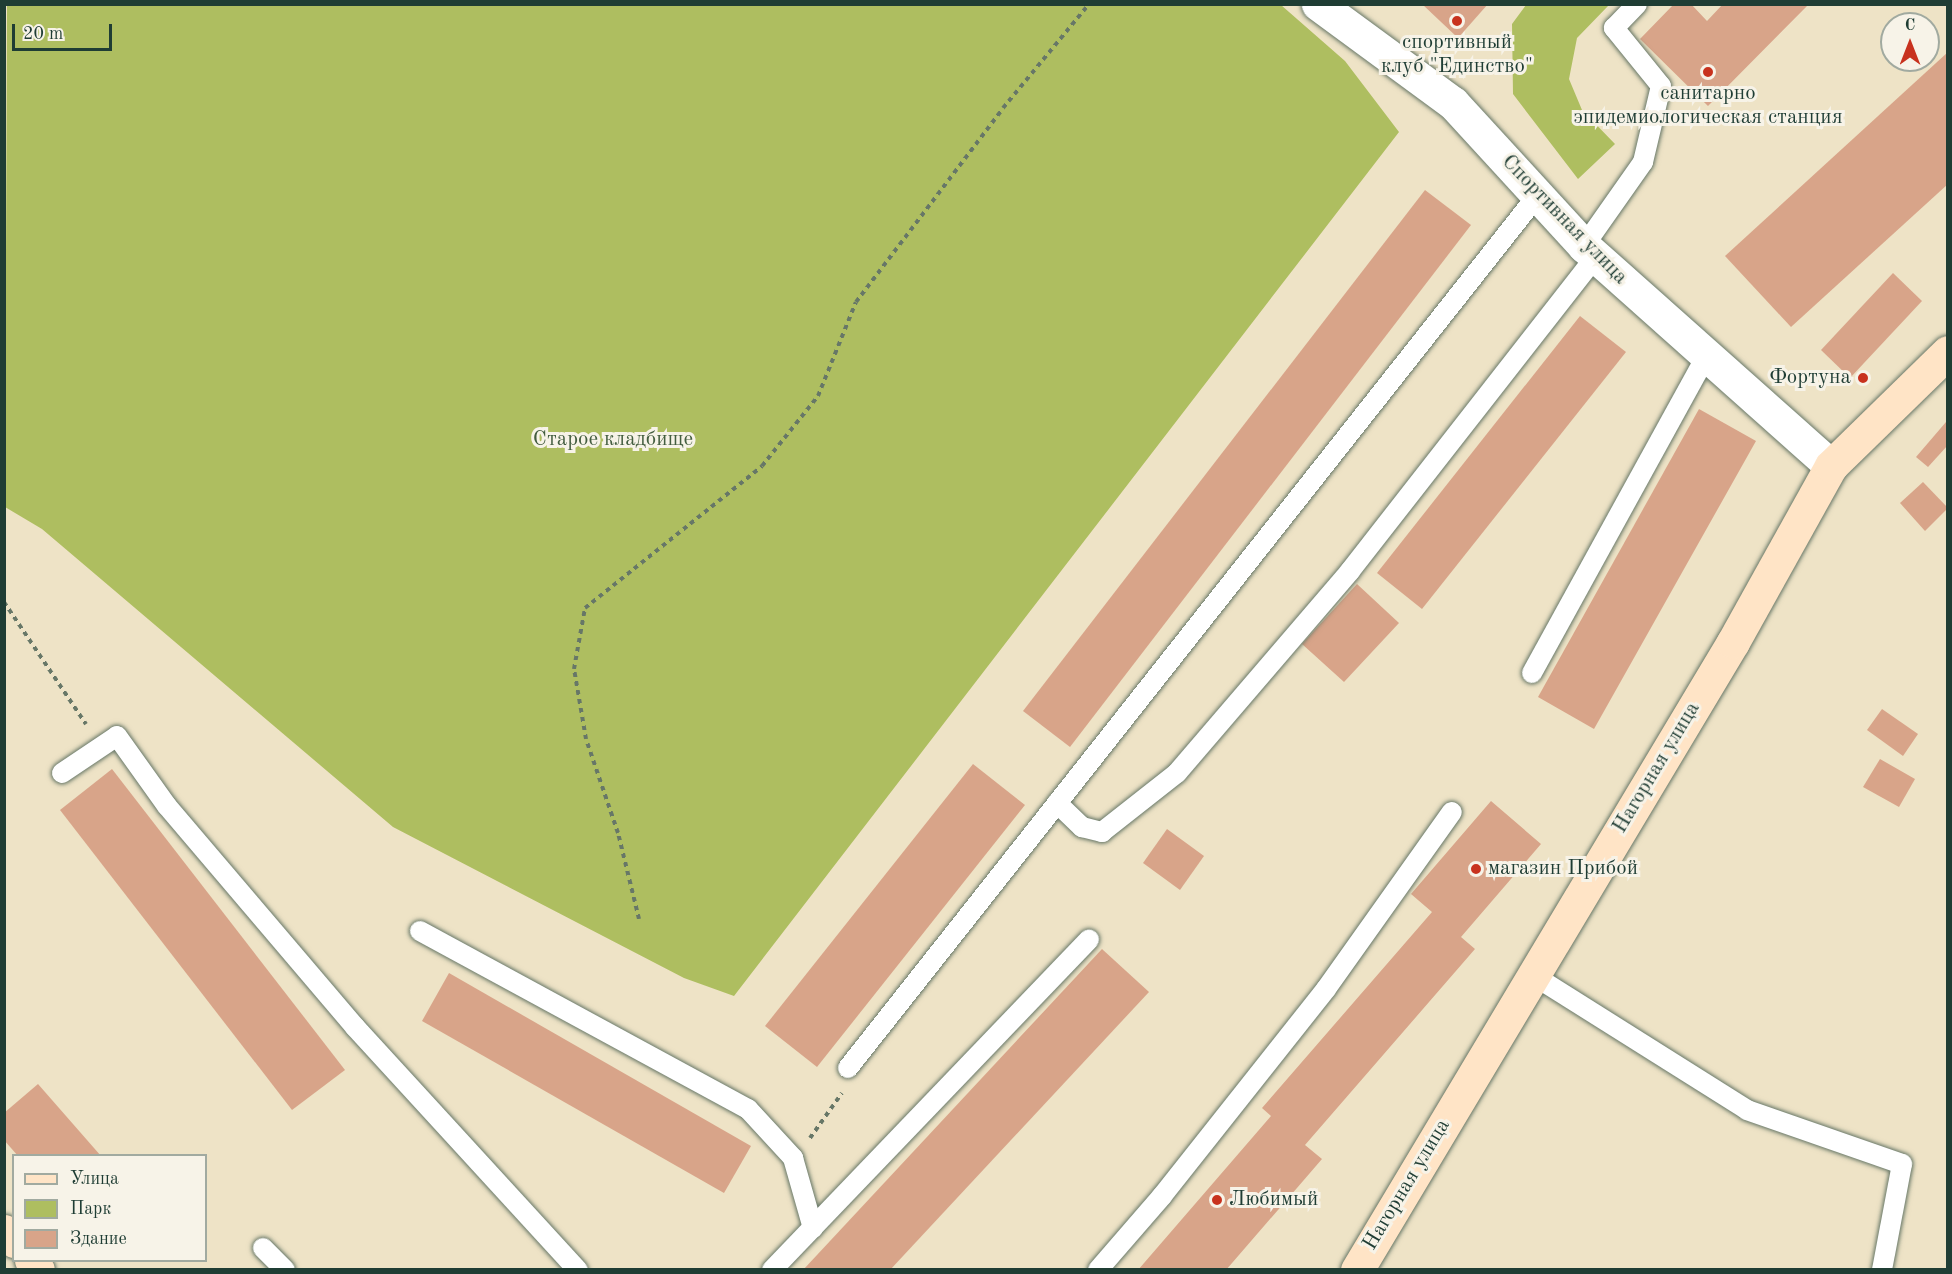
<!DOCTYPE html>
<meta charset="utf-8">
<style>
body{margin:0}
#map{position:relative;width:1952px;height:1274px;overflow:hidden;background:#eee3c6;font-family:"Old Standard TT",serif}
div>[style]{position:absolute}
.green>*{inset:0;background:#aebe60}
.building>*{inset:0;background:#d8a489}
.path>*{height:4px;margin-top:-2px;transform-origin:0;background:repeating-linear-gradient(90deg,#677767 0 4.5px,transparent 0 9px)}
.roads{filter:drop-shadow(0 0 2px #677767) drop-shadow(0 0 2px #677767)}
.lane>*{height:20px;margin:-10px;padding:0 10px;transform-origin:10px;border-radius:10px;background:#fff}
.street>*{height:33px;margin:-16.5px;padding:0 16.5px;transform-origin:16.5px;border-radius:16.5px;background:#fff}
.secondary>*{height:33px;margin:-16.5px;padding:0 16.5px;transform-origin:16.5px;border-radius:16.5px;background:#ffe4c6}
.dots>*{width:16px;height:16px;translate:-50% -50%;box-sizing:border-box;border:3px solid #f7f3e8;border-radius:50%}
span{translate:-50% -50%;white-space:nowrap;text-align:center;line-height:1.15;-webkit-text-stroke:6px #f7f3e8;paint-order:stroke}
.poi-label{font-size:21px;color:#1f3d34}
.right{translate:-100% -50%;text-align:right}
.left{translate:0 -50%;text-align:left}
.street-label{font-size:21px;color:#1f3d34}
.park-label{font-size:21px;color:#435d3f}
.frame{position:absolute;inset:0;border:6px solid #1f3d34;pointer-events:none}
.legend{position:absolute;left:12px;top:1154px;width:195px;height:108px;box-sizing:border-box;background:#f7f3e8;border:2px solid #a1aaa0;margin:0;padding:8px 10px;list-style:none;font-size:18px;color:#1f3d34}
.legend li{display:flex;align-items:center;gap:12px;height:30px}
.legend b{width:30px;border:2px solid #a1aaa0}
.north{position:absolute;left:1880px;top:12px;width:60px;height:60px;box-sizing:border-box;background:#f7f3e8;border:2px solid #a1aaa0;border-radius:50%;rotate:0deg;font-size:16px;font-weight:700;line-height:24px;text-align:center;color:#1f3d34}
.north::after{content:'';display:block;margin:auto;width:21px;height:27px;background:#c8321e;clip-path:polygon(50% 0,100% 100%,50% 72%,0 100%)}
.scale{position:absolute;left:12px;top:24px;width:100px;height:27px;box-sizing:border-box;border:3px solid #1f3d34;border-top:0;padding-left:8px;font-size:18px;line-height:21px;white-space:nowrap;color:#1f3d34;-webkit-text-stroke:4px #f7f3e8;paint-order:stroke}
</style>
<div id="map">
<div class="green">
<div style="clip-path:polygon(7px 5px,1281px 5px,1345px 61px,1399px 132px,734px 996px,684px 978px,393px 827px,42px 529px,5px 507px)"></div>
<div style="clip-path:polygon(1526px 5px,1609px 5px,1577px 38px,1569px 79px,1582px 110px,1615px 144px,1578px 179px,1513px 94px,1512px 24px)"></div>
</div>
<div class="building">
<div style="clip-path:polygon(1422px 4px,1488px 4px,1458px 38px)"></div>
<div style="clip-path:polygon(1674px 4px,1691px 4px,1707px 21px,1723px 4px,1809px 4px,1708px 106px,1640px 39px)"></div>
<div style="clip-path:polygon(1948px 52px,1948px 184px,1791px 327px,1725px 256px)"></div>
<div style="clip-path:polygon(1425px 190px,1471px 225px,1070px 747px,1023px 711px)"></div>
<div style="clip-path:polygon(1893px 273px,1922px 301px,1850px 378px,1821px 350px)"></div>
<div style="clip-path:polygon(1580px 316px,1626px 352px,1422px 609px,1377px 573px)"></div>
<div style="clip-path:polygon(1699px 409px,1756px 441px,1594px 729px,1538px 697px)"></div>
<div style="clip-path:polygon(1946px 422px,1948px 445px,1928px 467px,1916px 457px)"></div>
<div style="clip-path:polygon(1923px 482px,1948px 508px,1925px 531px,1900px 503px)"></div>
<div style="clip-path:polygon(1357px 584px,1399px 623px,1344px 682px,1302px 644px)"></div>
<div style="clip-path:polygon(1882px 709px,1918px 734px,1903px 756px,1867px 730px)"></div>
<div style="clip-path:polygon(1880px 759px,1915px 779px,1899px 807px,1863px 787px)"></div>
<div style="clip-path:polygon(973px 764px,1025px 805px,817px 1067px,765px 1026px)"></div>
<div style="clip-path:polygon(112px 769px,345px 1070px,292px 1110px,60px 810px)"></div>
<div style="clip-path:polygon(1491px 801px,1541px 844px,1461px 937px,1475px 949px,1305px 1145px,1322px 1159px,1226px 1270px,1138px 1270px,1271px 1116px,1262px 1108px,1432px 912px,1411px 894px)"></div>
<div style="clip-path:polygon(1167px 829px,1204px 856px,1180px 890px,1143px 863px)"></div>
<div style="clip-path:polygon(1102px 949px,1149px 992px,890px 1270px,803px 1270px)"></div>
<div style="clip-path:polygon(449px 973px,751px 1146px,724px 1193px,422px 1021px)"></div>
<div style="clip-path:polygon(38px 1084px,101px 1156px,18px 1156px,4px 1140px,4px 1113px)"></div>
</div>
<div class="path">
<div style="left:4px;top:602px;width:147px;rotate:56.1deg"></div>
<div style="left:639px;top:919px;width:89px;rotate:-103.7deg"></div>
<div style="left:618px;top:833px;width:99px;rotate:-108.8deg"></div>
<div style="left:586px;top:739px;width:71px;rotate:-99.7deg"></div>
<div style="left:574px;top:669px;width:62px;rotate:-79.8deg"></div>
<div style="left:585px;top:608px;width:227px;rotate:-38.7deg"></div>
<div style="left:762px;top:466px;width:90px;rotate:-51.3deg"></div>
<div style="left:818px;top:396px;width:101px;rotate:-68deg"></div>
<div style="left:856px;top:302px;width:243px;rotate:-52.8deg"></div>
<div style="left:1003px;top:108px;width:135px;rotate:-50.4deg"></div>
<div style="left:810px;top:1138px;width:55px;rotate:-54.6deg"></div>
</div>
<div class="roads">
<div class="lane">
<div style="left:1584px;top:246px;width:103px;rotate:-54.9deg"></div>
<div style="left:1643px;top:162px;width:78px;rotate:-76.7deg"></div>
<div style="left:1661px;top:86px;width:75px;rotate:-129deg"></div>
<div style="left:1614px;top:28px;width:33px;rotate:-46deg"></div>
<div style="left:1532px;top:673px;width:362px;rotate:-61.2deg"></div>
<div style="left:62px;top:773px;width:66px;rotate:-33.9deg"></div>
<div style="left:117px;top:736px;width:86px;rotate:54.5deg"></div>
<div style="left:167px;top:806px;width:290px;rotate:49.6deg"></div>
<div style="left:355px;top:1027px;width:330px;rotate:47.5deg"></div>
<div style="left:1057px;top:803px;width:35px;rotate:44deg"></div>
<div style="left:1082px;top:827px;width:21px;rotate:14deg"></div>
<div style="left:1102px;top:832px;width:95px;rotate:-38.2deg"></div>
<div style="left:1177px;top:773px;width:266px;rotate:-49.4deg"></div>
<div style="left:1350px;top:571px;width:398px;rotate:-52deg"></div>
<div style="left:420px;top:931px;width:373px;rotate:28.5deg"></div>
<div style="left:748px;top:1109px;width:67px;rotate:47.4deg"></div>
<div style="left:793px;top:1158px;width:73px;rotate:74.1deg"></div>
<div style="left:1533px;top:975px;width:253px;rotate:32.2deg"></div>
<div style="left:1747px;top:1110px;width:164px;rotate:19.2deg"></div>
<div style="left:1902px;top:1164px;width:108px;rotate:100.7deg"></div>
<div style="left:848px;top:1068px;width:1111px;rotate:-51.69deg"></div>
<div style="left:263px;top:1248px;width:31px;rotate:45deg"></div>
<div style="left:772px;top:1270px;width:458px;rotate:-46.2deg"></div>
<div style="left:1098px;top:1270px;width:98px;rotate:-49.1deg"></div>
<div style="left:1162px;top:1196px;width:264px;rotate:-51.6deg"></div>
<div style="left:1326px;top:989px;width:217px;rotate:-54.6deg"></div>
</div>
<div class="street">
<div style="left:1318px;top:4px;width:167px;rotate:36.3deg"></div>
<div style="left:1453px;top:103px;width:194px;rotate:47.5deg"></div>
<div style="left:1584px;top:246px;width:331px;rotate:41.7deg"></div>
</div>
<div class="secondary">
<div style="left:4px;top:1231px;width:14px;rotate:45deg"></div>
<div style="left:31px;top:1260px;width:12px;rotate:55deg"></div>
<div style="left:1357px;top:1270px;width:732px;rotate:-59.09deg"></div>
<div style="left:1733px;top:642px;width:201px;rotate:-60.9deg"></div>
<div style="left:1831px;top:466px;width:163px;rotate:-44.3deg"></div>
</div>
</div>
<div class="dots">
<div style="left:1457px;top:21px;background:#c8321e"></div>
<div style="left:1708px;top:72px;background:#c8321e"></div>
<div style="left:1863px;top:378px;background:#c8321e"></div>
<div style="left:1476px;top:869px;background:#c8321e"></div>
<div style="left:1217px;top:1200px;background:#c8321e"></div>
</div>
<div class="poi-label">
<span style="left:1457px;top:55px">спортивный<br>клуб "Единство"</span>
<span style="left:1708px;top:106px">санитарно<br>эпидемиологическая станция</span>
<span class="right" style="left:1851px;top:378px">Фортуна</span>
<span class="left" style="left:1488px;top:869px">магазин Прибой</span>
<span class="left" style="left:1229px;top:1200px">Любимый</span>
</div>
<div class="street-label">
<span style="left:1564px;top:220px;rotate:46deg">Спортивная улица</span>
<span style="left:1657px;top:768px;rotate:-59deg">Нагорная улица</span>
<span style="left:1407px;top:1185px;rotate:-59deg">Нагорная улица</span>
</div>
<div class="park-label">
<span style="left:613px;top:440px">Старое кладбище</span>
</div>
<div class="frame"></div>
<ul class="legend">
<li><b style="height:8px;background:#ffe4c6"></b>Улица</li>
<li><b style="height:16px;background:#aebe60"></b>Парк</li>
<li><b style="height:16px;background:#d8a489"></b>Здание</li>
</ul>
<div class="north">С</div>
<div class="scale">20 m</div>
</div>
